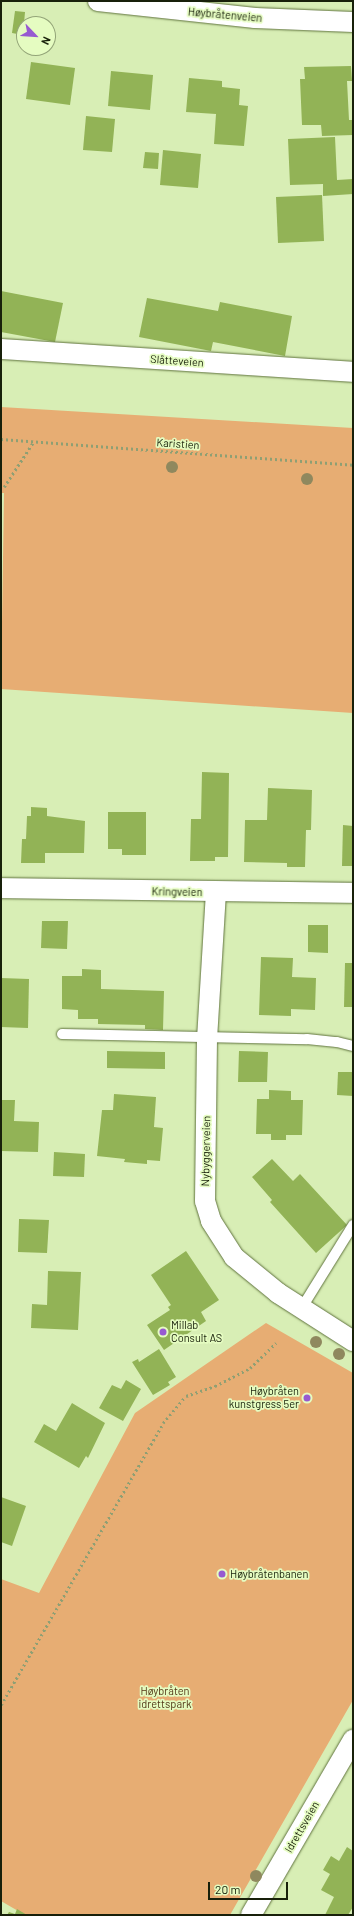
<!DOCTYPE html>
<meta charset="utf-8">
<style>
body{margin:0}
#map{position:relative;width:354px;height:1916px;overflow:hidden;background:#d8eeb5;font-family:Barlow,sans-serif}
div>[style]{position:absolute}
.green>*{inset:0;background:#e7ad73}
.building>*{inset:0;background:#92b356}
.path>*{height:2.5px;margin-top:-1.25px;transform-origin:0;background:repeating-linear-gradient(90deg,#8e9f73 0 2px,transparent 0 5px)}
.roads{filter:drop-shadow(0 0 1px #60733e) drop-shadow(0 0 1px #60733e)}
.lane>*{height:10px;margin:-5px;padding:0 5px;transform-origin:5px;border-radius:5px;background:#fff}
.street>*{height:20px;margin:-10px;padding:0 10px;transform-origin:10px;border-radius:10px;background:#fff}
.trees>*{width:12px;height:12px;margin:-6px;border-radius:50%;background:#8f885e}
.dots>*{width:11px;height:11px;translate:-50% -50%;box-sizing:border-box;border:2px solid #e5fcc1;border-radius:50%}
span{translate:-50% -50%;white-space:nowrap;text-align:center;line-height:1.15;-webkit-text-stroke:3.5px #e5fcc1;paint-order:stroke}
.street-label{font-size:11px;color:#18200a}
.poi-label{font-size:11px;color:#18200a}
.left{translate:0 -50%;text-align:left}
.right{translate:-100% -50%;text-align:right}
.park-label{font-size:11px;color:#533516}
.frame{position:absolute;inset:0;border:2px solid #18200a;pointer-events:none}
.north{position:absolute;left:16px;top:16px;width:40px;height:40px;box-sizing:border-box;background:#e5fcc1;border:1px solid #93a478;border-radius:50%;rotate:115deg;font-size:11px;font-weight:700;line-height:16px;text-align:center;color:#18200a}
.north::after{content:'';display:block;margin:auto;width:14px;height:18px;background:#975ad1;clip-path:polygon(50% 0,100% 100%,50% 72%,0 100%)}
.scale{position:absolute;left:208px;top:1882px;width:80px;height:18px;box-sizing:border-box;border:2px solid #18200a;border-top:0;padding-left:5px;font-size:12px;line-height:14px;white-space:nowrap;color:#18200a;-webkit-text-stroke:3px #e5fcc1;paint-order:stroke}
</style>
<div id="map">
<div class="green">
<div style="clip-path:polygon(1px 407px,353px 428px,353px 713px,1px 689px,4px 493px,1px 493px)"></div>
<div style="clip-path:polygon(266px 1323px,353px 1373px,353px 1700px,230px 1915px,25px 1915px,1px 1901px,1px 1579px,39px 1593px,135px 1413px)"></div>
</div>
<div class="building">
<div style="clip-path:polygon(15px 11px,25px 12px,23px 35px,12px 33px)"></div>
<div style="clip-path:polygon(31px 62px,75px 68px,70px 105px,26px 99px)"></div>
<div style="clip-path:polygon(351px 66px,352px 81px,347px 81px,349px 120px,353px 120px,353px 135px,322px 136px,321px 125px,302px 125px,300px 79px,305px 79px,304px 67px)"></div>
<div style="clip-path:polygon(111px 71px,153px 75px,150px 110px,108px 106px)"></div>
<div style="clip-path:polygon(189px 78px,222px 81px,222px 87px,240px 89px,239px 105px,248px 106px,244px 146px,214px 144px,216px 114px,186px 112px)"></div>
<div style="clip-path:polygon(86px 116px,115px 119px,112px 152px,83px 150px)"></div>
<div style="clip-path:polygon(335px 137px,337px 180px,353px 179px,353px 194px,323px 196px,323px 184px,290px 185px,288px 139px)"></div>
<div style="clip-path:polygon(163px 150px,201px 154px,198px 188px,160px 185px)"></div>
<div style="clip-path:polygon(145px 152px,159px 153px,158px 169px,143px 168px)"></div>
<div style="clip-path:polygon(322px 195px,324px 241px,278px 243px,276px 197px)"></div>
<div style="clip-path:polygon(1px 291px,63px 303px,55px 342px,1px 332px)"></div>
<div style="clip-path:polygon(147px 298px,218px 311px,220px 302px,292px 316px,285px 356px,213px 342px,211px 351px,139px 337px)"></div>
<div style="clip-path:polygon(202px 772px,229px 773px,228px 857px,215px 857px,215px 861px,190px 861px,191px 819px,201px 819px)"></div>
<div style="clip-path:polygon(268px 788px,312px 790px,311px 830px,306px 830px,305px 867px,287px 867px,287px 863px,244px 862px,245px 820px,267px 820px)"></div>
<div style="clip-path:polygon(31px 807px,47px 808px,47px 816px,85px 821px,84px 853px,45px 853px,45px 863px,21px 863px,22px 839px,26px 839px,27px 816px,31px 816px)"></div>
<div style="clip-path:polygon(108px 812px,146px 812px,146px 855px,122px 855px,122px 849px,108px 849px)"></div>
<div style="clip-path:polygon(343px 825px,353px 826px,353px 866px,342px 866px)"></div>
<div style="clip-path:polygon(42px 921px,68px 921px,67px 949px,41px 948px)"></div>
<div style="clip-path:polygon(308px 925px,328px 925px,328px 953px,308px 952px)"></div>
<div style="clip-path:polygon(261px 957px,293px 958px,292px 977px,316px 978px,315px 1010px,291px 1009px,291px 1016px,259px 1015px)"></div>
<div style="clip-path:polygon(345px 963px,353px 963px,353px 1007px,344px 1007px)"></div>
<div style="clip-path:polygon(82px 969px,101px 970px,101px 989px,164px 991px,163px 1030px,145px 1029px,145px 1025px,98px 1024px,98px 1019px,78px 1019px,78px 1010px,62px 1009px,62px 976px,82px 976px)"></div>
<div style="clip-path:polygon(1px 978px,29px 979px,28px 1028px,1px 1027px)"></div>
<div style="clip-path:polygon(107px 1051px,165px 1052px,165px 1069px,107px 1068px)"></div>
<div style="clip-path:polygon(239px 1051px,268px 1052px,267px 1082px,238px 1082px)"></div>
<div style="clip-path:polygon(338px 1072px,353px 1072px,353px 1096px,337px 1095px)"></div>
<div style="clip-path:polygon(269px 1090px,291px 1091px,291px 1100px,303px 1100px,302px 1135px,286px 1135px,286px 1140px,271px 1140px,271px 1134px,256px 1134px,257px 1099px,269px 1099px)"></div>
<div style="clip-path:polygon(114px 1094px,156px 1097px,154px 1127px,163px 1128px,160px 1161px,147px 1160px,147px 1164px,124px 1162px,125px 1159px,97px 1156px,102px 1110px,113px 1110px)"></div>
<div style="clip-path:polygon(1px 1100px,15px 1100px,14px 1121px,39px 1122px,38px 1152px,1px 1151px)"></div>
<div style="clip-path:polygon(54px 1152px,85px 1154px,84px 1177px,53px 1176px)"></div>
<div style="clip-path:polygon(272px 1159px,293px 1181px,300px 1174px,347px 1225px,316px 1253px,270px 1202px,272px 1200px,252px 1177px)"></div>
<div style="clip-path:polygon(19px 1219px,49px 1220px,47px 1253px,18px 1252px)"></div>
<div style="clip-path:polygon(186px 1251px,219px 1300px,201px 1312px,206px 1321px,164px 1350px,147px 1325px,170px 1310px,168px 1307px,171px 1305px,151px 1275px)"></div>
<div style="clip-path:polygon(48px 1271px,81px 1272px,78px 1330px,31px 1328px,32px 1304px,47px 1305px)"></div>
<div style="clip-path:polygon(159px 1349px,176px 1377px,168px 1382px,170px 1385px,153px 1395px,132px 1362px,138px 1359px,139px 1362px)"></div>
<div style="clip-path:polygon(126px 1380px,141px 1389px,123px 1421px,99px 1408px,112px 1385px,121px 1389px)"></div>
<div style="clip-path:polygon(72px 1403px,105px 1423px,88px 1458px,86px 1456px,79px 1468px,34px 1442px,44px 1424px,56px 1431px)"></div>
<div style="clip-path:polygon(1px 1497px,26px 1506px,12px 1546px,1px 1542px)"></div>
<div style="clip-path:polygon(347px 1847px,353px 1851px,353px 1907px,348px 1915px,325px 1915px,334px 1897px,321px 1890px,330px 1874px,323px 1870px,331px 1856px,339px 1861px)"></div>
<div style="clip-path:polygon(17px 1909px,27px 1915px,7px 1915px,9px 1912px,15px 1914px)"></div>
</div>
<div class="path">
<div style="left:1px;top:439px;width:353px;rotate:4.2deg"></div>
<div style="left:4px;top:487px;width:55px;rotate:-56.9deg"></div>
<div style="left:1px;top:1705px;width:325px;rotate:-60.1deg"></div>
<div style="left:163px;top:1423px;width:35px;rotate:-50deg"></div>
<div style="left:186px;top:1396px;width:31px;rotate:-19deg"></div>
<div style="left:215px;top:1386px;width:39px;rotate:-27deg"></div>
<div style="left:250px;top:1368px;width:36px;rotate:-44deg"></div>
</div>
<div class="roads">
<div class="lane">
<div style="left:62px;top:1034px;width:245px;rotate:1.2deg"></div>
<div style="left:307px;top:1039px;width:30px;rotate:6deg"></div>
<div style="left:337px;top:1042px;width:16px;rotate:14deg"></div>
<div style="left:301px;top:1309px;width:99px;rotate:-58.2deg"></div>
</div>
<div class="street">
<div style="left:98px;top:1px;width:158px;rotate:6.2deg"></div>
<div style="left:255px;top:18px;width:98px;rotate:2.3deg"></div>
<div style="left:1px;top:349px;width:353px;rotate:3.7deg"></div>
<div style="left:1px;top:888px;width:352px;rotate:0.8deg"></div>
<div style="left:216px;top:892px;width:146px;rotate:93.5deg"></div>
<div style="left:207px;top:1038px;width:163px;rotate:90.7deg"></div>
<div style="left:205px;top:1201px;width:21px;rotate:73deg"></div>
<div style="left:211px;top:1221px;width:43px;rotate:57.4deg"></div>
<div style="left:234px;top:1257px;width:57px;rotate:39.3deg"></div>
<div style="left:278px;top:1293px;width:89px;rotate:32.6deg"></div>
<div style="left:251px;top:1915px;width:203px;rotate:-59.8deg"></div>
</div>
</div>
<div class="trees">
<div style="left:172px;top:467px"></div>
<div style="left:307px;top:479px"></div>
<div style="left:316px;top:1342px"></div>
<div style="left:339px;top:1354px"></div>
<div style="left:256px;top:1876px"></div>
</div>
<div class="dots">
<div style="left:163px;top:1332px;background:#975ad1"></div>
<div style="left:307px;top:1398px;background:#975ad1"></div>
<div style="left:222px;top:1574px;background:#975ad1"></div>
</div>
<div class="street-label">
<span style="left:225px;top:15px;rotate:5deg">Høybråtenveien</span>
<span style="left:177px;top:361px;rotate:4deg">Slåtteveien</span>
<span style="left:178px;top:444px;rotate:4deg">Karistien</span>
<span style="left:177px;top:892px;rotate:1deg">Kringveien</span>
<span style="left:206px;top:1151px;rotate:-89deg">Nybyggerveien</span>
<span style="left:302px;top:1827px;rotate:-60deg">Idrettsveien</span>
</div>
<div class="poi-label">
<span class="left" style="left:171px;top:1332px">Millab<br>Consult AS</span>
<span class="right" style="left:299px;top:1398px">Høybråten<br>kunstgress 5er</span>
<span class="left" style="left:230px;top:1574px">Høybråtenbanen</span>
</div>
<div class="park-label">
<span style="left:165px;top:1698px">Høybråten<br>idrettspark</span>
</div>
<div class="frame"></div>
<div class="north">N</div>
<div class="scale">20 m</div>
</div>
